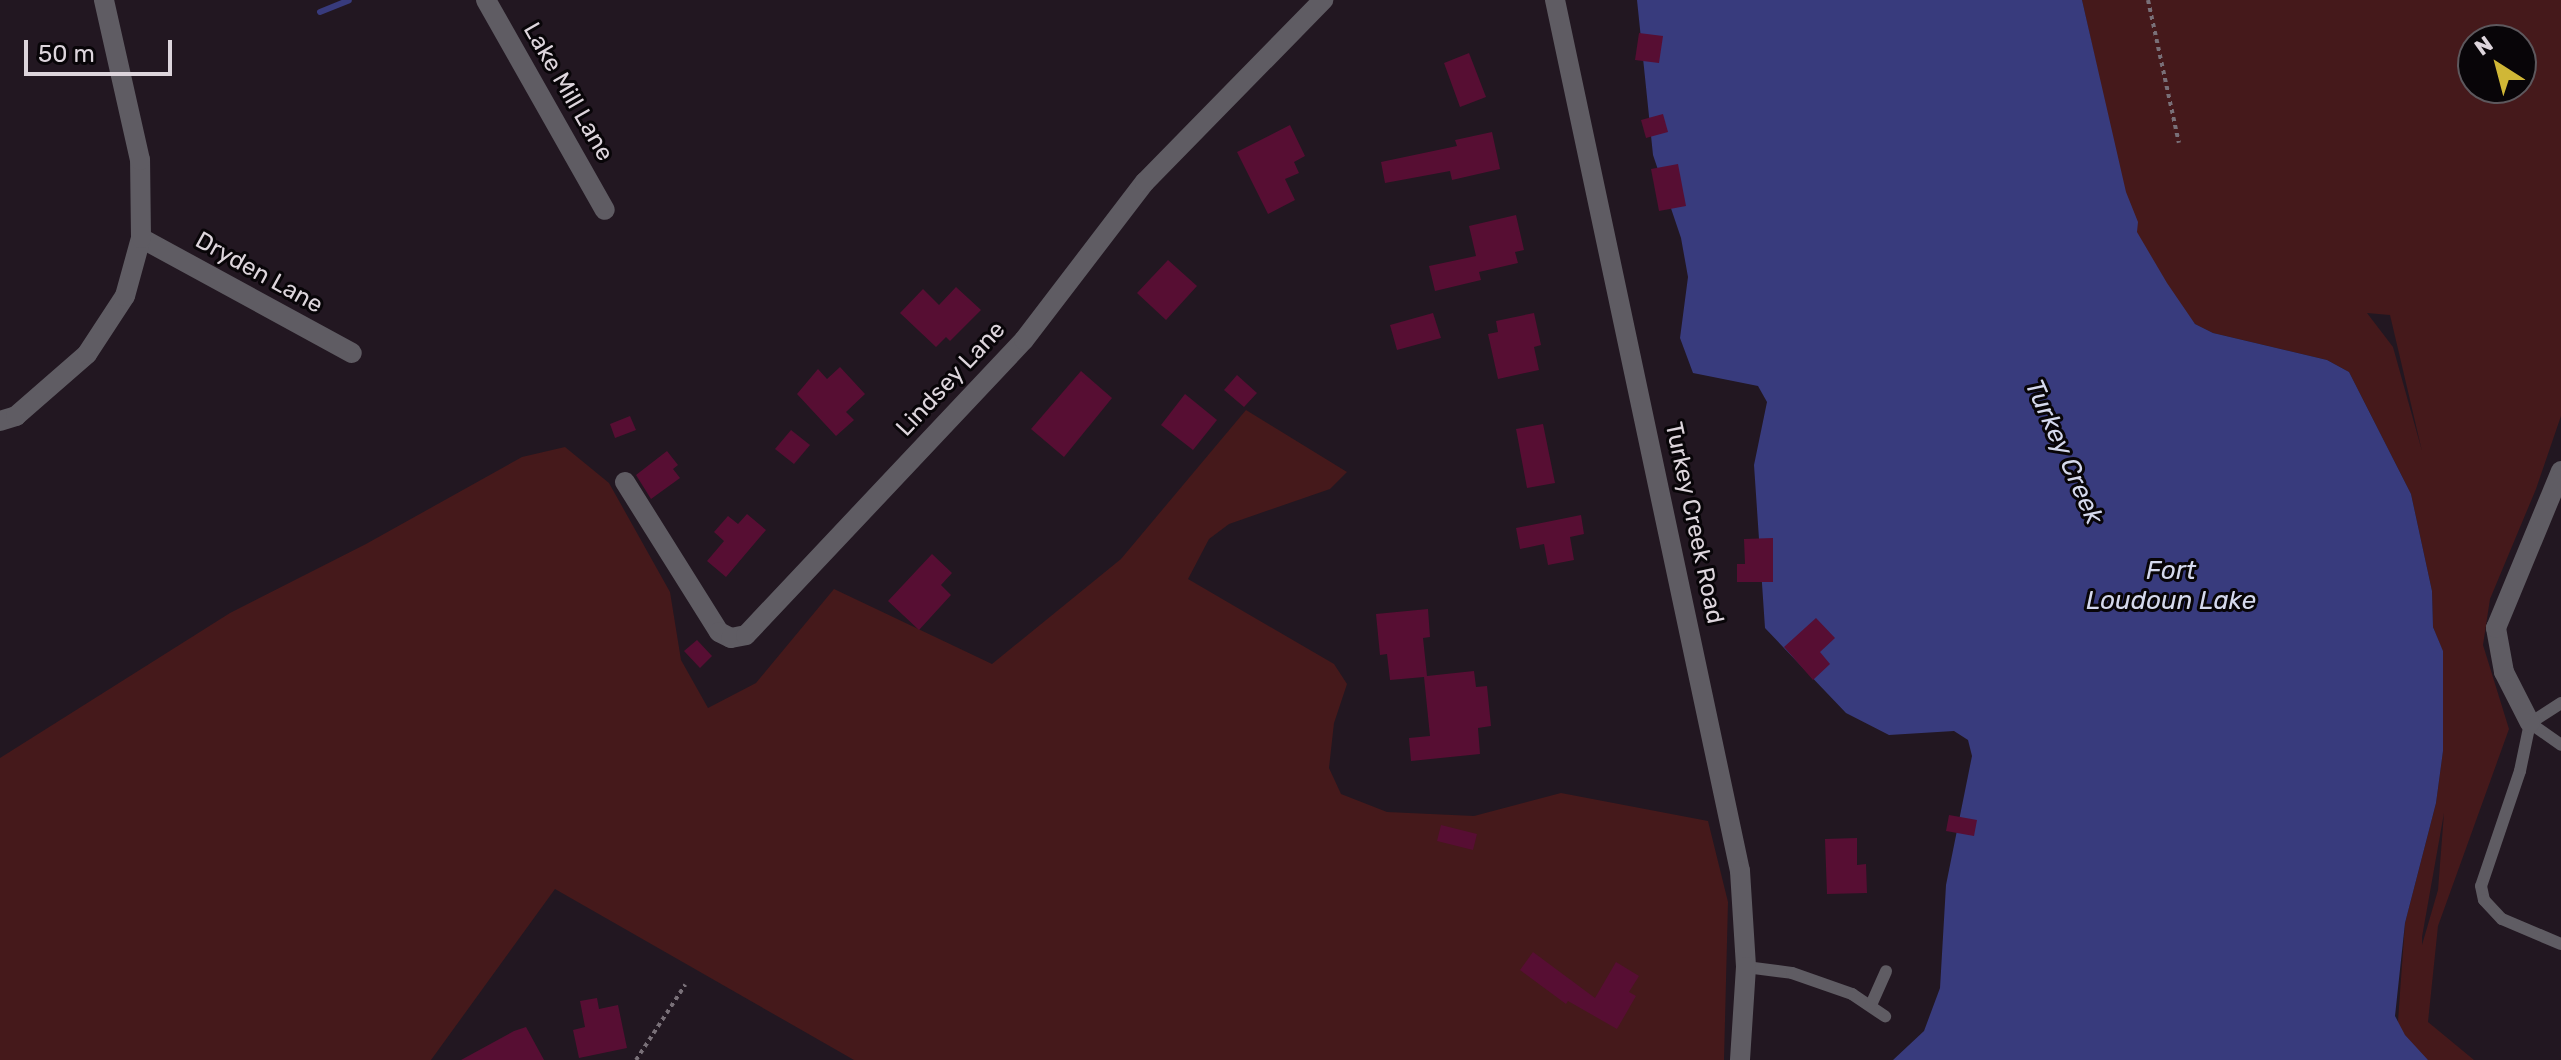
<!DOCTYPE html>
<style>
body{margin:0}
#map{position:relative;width:2561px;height:1060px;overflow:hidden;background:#221721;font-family:Rubik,sans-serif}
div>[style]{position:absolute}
.green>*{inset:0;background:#45191b}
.water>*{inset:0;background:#383b7d}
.stream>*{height:6px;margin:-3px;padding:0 3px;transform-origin:3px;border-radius:3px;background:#383b7d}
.building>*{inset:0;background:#570e33}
.path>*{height:4px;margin-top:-2px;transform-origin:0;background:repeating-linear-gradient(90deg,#797078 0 4px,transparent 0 8px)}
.service>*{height:12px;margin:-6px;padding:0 6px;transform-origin:6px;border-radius:6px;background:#5f5c63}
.minor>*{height:20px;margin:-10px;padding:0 10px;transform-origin:10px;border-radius:10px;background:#5f5c63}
.tertiary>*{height:20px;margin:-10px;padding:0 10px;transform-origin:10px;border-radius:10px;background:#5f5c63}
span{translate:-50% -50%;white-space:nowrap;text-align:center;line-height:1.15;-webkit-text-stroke:6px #080508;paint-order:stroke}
.street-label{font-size:24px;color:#ddd5dc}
.water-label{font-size:26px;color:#d5d9ed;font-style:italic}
.north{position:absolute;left:2457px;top:24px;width:80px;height:80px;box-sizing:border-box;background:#080508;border:2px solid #5d585d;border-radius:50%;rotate:324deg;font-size:22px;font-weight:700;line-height:32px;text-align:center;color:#ddd5dc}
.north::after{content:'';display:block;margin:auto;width:28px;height:36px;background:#d0b736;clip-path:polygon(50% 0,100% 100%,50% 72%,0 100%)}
.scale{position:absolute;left:24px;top:40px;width:148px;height:36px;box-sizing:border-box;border:4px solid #ddd5dc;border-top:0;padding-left:10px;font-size:24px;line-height:28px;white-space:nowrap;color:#ddd5dc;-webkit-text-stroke:6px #080508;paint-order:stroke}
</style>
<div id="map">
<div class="green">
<div style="clip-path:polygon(evenodd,2082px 0,2561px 0,2561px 416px,2536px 489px,2490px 599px,2483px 645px,2509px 729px,2438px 926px,2428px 1022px,2474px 1060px,2428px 1060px,2397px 1035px,2405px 923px,2436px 803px,2443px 751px,2443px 652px,2433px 627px,2432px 591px,2411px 494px,2349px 372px,2327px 360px,2213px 333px,2195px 324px,2125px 233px,2099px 77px,2082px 0,2473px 40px,2521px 40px,2521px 88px,2473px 88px,2473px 40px,2082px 0,2367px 313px,2390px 315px,2422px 451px,2393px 347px,2367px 313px,2082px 0,2444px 813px,2438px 890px,2422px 945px,2422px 937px,2444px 813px)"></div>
<div style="clip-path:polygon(1246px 410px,1347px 472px,1330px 489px,1229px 524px,1209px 539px,1188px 579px,1334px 664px,1347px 684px,1334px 723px,1329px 768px,1341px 794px,1387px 812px,1474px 816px,1561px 793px,1708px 821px,1728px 902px,1724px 1060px,854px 1060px,555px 889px,431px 1060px,0 1060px,0 758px,230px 613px,366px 544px,522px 457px,565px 447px,609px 483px,670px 592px,681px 660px,708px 708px,756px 683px,834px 589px,992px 664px,1121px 559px)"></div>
</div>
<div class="water">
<div style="clip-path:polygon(1637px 0,2082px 0,2126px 192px,2138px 222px,2137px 232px,2167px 283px,2195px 324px,2213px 333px,2327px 360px,2349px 372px,2411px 494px,2432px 591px,2433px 627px,2443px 651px,2443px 751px,2436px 803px,2405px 923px,2395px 1016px,2405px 1035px,2428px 1060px,1893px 1060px,1924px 1031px,1940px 988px,1946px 885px,1972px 756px,1968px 740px,1954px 731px,1889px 735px,1846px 713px,1765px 628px,1754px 465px,1767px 402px,1758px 386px,1693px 373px,1680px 338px,1688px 277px,1681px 238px,1653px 155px)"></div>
</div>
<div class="stream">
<div style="left:320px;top:12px;width:31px;rotate:-22deg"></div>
</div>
<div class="building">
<div style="clip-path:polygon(1639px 33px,1663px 36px,1659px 63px,1635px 60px)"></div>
<div style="clip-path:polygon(1469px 53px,1486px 97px,1460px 107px,1444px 63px)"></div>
<div style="clip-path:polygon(1663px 114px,1668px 132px,1646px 138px,1641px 120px)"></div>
<div style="clip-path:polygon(1290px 125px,1305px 156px,1294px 162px,1299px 173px,1285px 179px,1295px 200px,1268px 214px,1237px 152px)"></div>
<div style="clip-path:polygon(1492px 132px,1500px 169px,1452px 180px,1450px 171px,1385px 183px,1381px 162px,1457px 146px,1455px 140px)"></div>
<div style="clip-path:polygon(1678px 164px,1686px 206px,1659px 211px,1651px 169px)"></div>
<div style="clip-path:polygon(1516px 215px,1524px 250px,1515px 252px,1518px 263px,1479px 272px,1481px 280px,1435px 291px,1429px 266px,1476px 256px,1469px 226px)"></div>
<div style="clip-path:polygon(1168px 260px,1197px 286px,1166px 320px,1137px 293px)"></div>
<div style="clip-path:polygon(956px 287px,981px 310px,950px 341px,946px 337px,936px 347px,900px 313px,923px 289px,939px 305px)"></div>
<div style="clip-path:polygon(1433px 313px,1441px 338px,1397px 350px,1390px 325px)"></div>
<div style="clip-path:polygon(1534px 313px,1541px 345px,1534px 347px,1539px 370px,1498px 379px,1488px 334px,1498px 332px,1496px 321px)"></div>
<div style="clip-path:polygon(840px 367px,865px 394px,846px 412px,854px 420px,836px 436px,797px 394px,818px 369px,827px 379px)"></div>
<div style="clip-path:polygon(1081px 371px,1112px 398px,1064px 457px,1031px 429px)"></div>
<div style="clip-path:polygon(1237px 375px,1257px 393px,1244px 407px,1224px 390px)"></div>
<div style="clip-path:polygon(1185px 394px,1217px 420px,1193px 450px,1161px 425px)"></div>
<div style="clip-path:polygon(630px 416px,636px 430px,615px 438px,610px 424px)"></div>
<div style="clip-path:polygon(1543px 424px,1555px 483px,1527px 488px,1516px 429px)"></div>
<div style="clip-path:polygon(791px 430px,810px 445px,794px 464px,775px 449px)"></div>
<div style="clip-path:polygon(667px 451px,678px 465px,673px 469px,680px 478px,651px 499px,636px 475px)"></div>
<div style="clip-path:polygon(747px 514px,766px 530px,726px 577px,707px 561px,724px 541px,714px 532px,728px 516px,738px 524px)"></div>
<div style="clip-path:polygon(1581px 515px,1584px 534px,1570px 537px,1574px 560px,1548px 565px,1544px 544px,1520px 549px,1516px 528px)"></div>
<div style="clip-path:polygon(1773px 538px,1773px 582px,1737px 582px,1737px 564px,1745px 564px,1744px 539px)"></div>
<div style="clip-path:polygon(932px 554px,952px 573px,941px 585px,951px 595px,919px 630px,888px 601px)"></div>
<div style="clip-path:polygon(1428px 609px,1430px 637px,1423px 638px,1427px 676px,1474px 671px,1476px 687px,1487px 686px,1491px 726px,1478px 728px,1480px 754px,1411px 761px,1409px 738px,1430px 736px,1424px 677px,1390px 680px,1387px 654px,1380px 655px,1376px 614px)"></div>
<div style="clip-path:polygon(1816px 618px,1835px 638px,1820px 652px,1830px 664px,1813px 680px,1784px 647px)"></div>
<div style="clip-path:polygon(697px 640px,712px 656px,700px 668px,684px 651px)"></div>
<div style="clip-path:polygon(1949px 815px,1977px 820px,1974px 836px,1946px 831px)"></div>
<div style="clip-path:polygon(1441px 825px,1477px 834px,1473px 850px,1437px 841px)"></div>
<div style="clip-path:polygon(1857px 838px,1857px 865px,1866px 864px,1867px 893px,1827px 894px,1825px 839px)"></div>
<div style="clip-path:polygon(1533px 952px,1595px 998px,1616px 962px,1639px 976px,1629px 992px,1636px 996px,1617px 1029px,1568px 1001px,1566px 1004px,1520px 970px)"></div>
<div style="clip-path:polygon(597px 998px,599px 1009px,618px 1005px,627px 1048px,579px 1058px,573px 1030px,585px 1027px,580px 1001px)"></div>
<div style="clip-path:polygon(526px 1027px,544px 1060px,461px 1060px,514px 1031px)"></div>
</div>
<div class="path">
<div style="left:2148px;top:0;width:146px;rotate:77.8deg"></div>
<div style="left:636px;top:1060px;width:90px;rotate:-56.8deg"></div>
</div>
<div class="service">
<div style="left:2561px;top:703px;width:37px;rotate:147deg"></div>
<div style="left:2530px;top:723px;width:49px;rotate:101.8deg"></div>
<div style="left:2520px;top:771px;width:121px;rotate:108.7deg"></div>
<div style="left:2481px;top:886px;width:14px;rotate:78deg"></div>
<div style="left:2484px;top:900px;width:26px;rotate:47deg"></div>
<div style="left:2502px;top:919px;width:64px;rotate:23deg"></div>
<div style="left:2530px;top:723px;width:38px;rotate:35deg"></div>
<div style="left:1746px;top:967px;width:46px;rotate:7.4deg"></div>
<div style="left:1792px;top:973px;width:64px;rotate:19.3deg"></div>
<div style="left:1852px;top:994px;width:40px;rotate:34deg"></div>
<div style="left:1871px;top:1005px;width:37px;rotate:-66deg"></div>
</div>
<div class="minor">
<div style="left:486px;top:0;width:241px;rotate:60.5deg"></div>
<div style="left:141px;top:238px;width:240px;rotate:28.6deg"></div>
<div style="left:0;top:421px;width:17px;rotate:-17deg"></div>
<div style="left:16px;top:416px;width:94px;rotate:-41.1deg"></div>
<div style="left:87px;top:354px;width:69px;rotate:-56.8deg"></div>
<div style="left:125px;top:296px;width:60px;rotate:-74.6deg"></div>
<div style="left:141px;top:238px;width:78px;rotate:-90.7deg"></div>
<div style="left:140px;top:160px;width:164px;rotate:-102.7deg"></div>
<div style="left:625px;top:482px;width:177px;rotate:57.9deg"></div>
<div style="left:719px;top:632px;width:13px;rotate:27deg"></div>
<div style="left:731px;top:638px;width:15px;rotate:-11deg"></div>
<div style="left:746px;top:635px;width:405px;rotate:-46.7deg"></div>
<div style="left:1024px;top:340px;width:199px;rotate:-52.6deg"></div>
<div style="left:1145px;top:182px;width:255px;rotate:-45.6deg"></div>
<div style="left:2530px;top:723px;width:57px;rotate:-117deg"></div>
<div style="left:2504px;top:672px;width:45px;rotate:-100.3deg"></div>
<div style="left:2496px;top:628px;width:170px;rotate:-67.5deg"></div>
</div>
<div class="tertiary">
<div style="left:1555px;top:0;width:890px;rotate:78.01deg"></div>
<div style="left:1740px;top:871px;width:96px;rotate:86.4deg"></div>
<div style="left:1746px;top:967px;width:93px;rotate:93.7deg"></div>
</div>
<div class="street-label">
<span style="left:568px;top:92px;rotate:60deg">Lake Mill Lane</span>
<span style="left:259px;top:273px;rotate:29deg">Dryden Lane</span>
<span style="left:951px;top:379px;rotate:-47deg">Lindsey Lane</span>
<span style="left:1694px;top:523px;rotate:78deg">Turkey Creek Road</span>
</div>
<div class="water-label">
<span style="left:2064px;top:452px;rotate:66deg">Turkey Creek</span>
<span style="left:2171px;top:586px">Fort<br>Loudoun Lake</span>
</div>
<div class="north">N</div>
<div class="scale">50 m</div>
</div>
